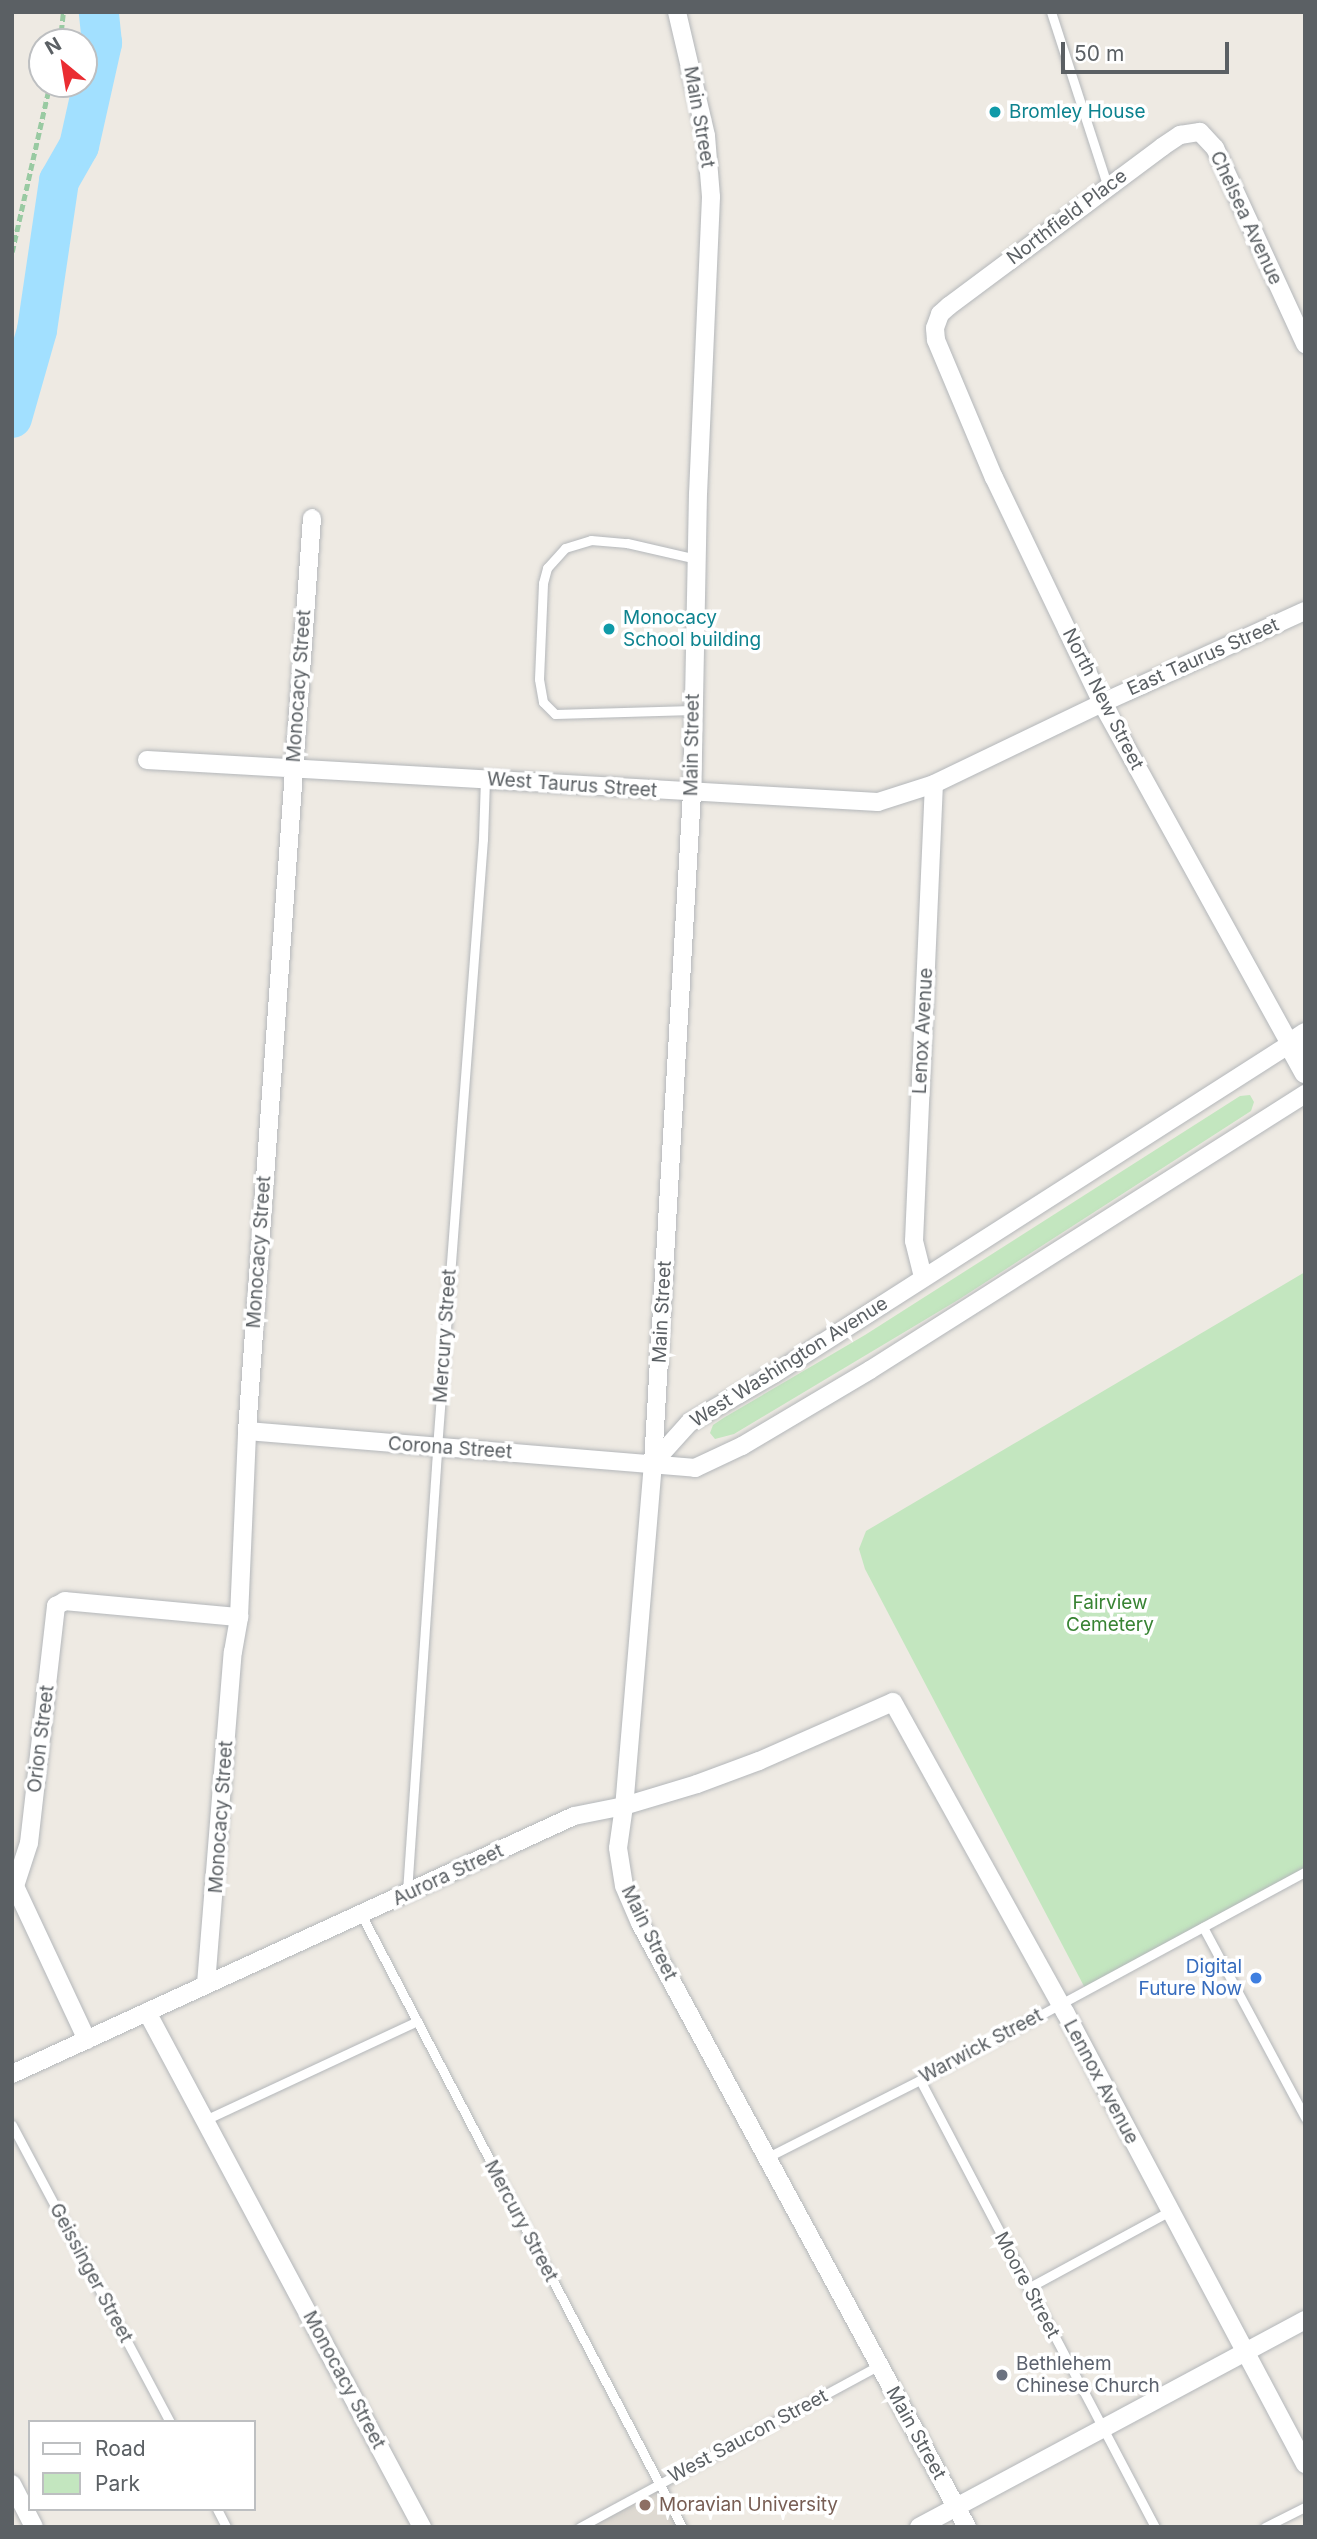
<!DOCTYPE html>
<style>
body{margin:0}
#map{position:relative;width:1317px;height:2539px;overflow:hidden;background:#eeeae3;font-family:Inter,sans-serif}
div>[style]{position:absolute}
.education>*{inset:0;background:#ded9d1}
.green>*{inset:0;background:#c3e6bf}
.river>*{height:40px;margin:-20px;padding:0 20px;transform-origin:20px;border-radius:20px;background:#a2e0ff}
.path>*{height:4.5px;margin-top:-2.25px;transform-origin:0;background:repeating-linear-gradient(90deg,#99caa2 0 7px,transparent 0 10.5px)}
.roads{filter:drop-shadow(0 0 2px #b4b7ba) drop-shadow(0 0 2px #b4b7ba)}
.service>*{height:9px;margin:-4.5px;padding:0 4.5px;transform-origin:4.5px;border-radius:4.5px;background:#fff}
.minor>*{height:18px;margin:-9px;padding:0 9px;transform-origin:9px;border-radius:9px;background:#fff}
.tertiary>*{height:23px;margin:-11.5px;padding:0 11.5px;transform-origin:11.5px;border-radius:11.5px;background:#fff}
.dots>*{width:19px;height:19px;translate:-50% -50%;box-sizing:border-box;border:4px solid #fff;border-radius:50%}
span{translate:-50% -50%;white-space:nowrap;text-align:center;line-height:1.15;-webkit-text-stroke:7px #fff;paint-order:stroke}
.culture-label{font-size:19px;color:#0d838f}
.left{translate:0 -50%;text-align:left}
.street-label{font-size:19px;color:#5b6064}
.park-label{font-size:19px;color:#388333}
.shop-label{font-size:19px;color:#366cbe}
.right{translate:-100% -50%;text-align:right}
.worship-label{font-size:19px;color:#5b616d}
.education-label{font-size:19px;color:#785e54}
.frame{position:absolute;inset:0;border:14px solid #5b6064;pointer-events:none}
.legend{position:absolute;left:28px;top:2420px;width:228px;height:91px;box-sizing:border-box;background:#fff;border:2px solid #bdbfc1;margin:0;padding:9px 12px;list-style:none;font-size:21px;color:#5b6064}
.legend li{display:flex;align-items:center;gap:14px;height:35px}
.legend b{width:35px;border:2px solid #bdbfc1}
.north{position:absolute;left:28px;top:28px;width:70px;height:70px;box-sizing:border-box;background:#fff;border:2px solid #bdbfc1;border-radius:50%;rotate:330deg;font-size:19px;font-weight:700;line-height:28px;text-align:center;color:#5b6064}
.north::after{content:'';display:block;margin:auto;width:24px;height:32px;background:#ea2d32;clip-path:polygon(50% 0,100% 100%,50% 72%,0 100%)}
.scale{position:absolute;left:1061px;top:42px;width:168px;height:32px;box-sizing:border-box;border:4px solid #5b6064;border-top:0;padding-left:9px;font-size:21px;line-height:24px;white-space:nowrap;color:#5b6064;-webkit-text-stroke:5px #fff;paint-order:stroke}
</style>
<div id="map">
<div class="education">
<div style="clip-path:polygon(659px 2484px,682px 2527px,580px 2527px)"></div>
</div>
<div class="green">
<div style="clip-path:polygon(1250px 1095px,1254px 1102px,1251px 1111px,958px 1300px,734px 1434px,715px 1439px,710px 1433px,713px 1425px,725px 1417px,865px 1335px,1240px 1096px)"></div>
<div style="clip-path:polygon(1305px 1272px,1305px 1872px,1086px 1990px,865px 1569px,859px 1549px,866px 1531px)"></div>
</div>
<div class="river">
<div style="left:12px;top:418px;width:91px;rotate:-74.1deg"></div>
<div style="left:37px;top:330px;width:151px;rotate:-81.6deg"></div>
<div style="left:59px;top:181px;width:40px;rotate:-60.3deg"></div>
<div style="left:79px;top:146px;width:106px;rotate:-77.4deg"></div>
<div style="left:102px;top:43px;width:31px;rotate:-96deg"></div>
</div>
<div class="path">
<div style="left:60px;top:42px;width:30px;rotate:-84deg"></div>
<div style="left:12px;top:252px;width:172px;rotate:-77.3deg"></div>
</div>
<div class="roads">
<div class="service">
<div style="left:1051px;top:12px;width:184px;rotate:72deg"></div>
<div style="left:693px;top:710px;width:138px;rotate:178.3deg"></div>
<div style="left:555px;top:714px;width:17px;rotate:-135deg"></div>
<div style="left:543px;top:702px;width:23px;rotate:-100deg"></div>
<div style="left:539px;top:679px;width:96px;rotate:-87.6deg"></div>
<div style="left:543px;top:583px;width:16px;rotate:-75deg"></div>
<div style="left:547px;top:568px;width:27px;rotate:-48deg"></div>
<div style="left:565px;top:548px;width:27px;rotate:-17deg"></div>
<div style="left:591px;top:540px;width:36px;rotate:5deg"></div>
<div style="left:627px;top:543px;width:72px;rotate:12.9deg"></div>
<div style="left:407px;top:1892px;width:445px;rotate:-86.1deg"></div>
<div style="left:437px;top:1448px;width:611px;rotate:-85.68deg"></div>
<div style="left:483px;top:839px;width:60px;rotate:-88.1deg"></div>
<div style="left:362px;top:1916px;width:690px;rotate:62.36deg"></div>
<div style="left:1203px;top:1927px;width:216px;rotate:61.8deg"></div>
<div style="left:920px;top:2080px;width:505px;rotate:62.27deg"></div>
<div style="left:205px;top:2120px;width:234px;rotate:-25deg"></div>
<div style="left:12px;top:2125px;width:336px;rotate:62deg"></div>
<div style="left:766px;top:2158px;width:173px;rotate:-26.9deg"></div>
<div style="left:920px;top:2080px;width:438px;rotate:-28.4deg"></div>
<div style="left:1028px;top:2288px;width:162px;rotate:-28.5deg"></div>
<div style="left:217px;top:2509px;width:20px;rotate:63deg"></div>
<div style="left:580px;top:2527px;width:340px;rotate:-28.4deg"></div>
<div style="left:1265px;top:2527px;width:45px;rotate:-26.6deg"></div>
</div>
<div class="minor">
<div style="left:677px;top:12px;width:127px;rotate:76.8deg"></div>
<div style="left:706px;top:136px;width:61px;rotate:85.3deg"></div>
<div style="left:711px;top:197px;width:296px;rotate:92.5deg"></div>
<div style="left:698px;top:493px;width:300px;rotate:91.1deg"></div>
<div style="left:692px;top:793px;width:671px;rotate:93.33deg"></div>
<div style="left:653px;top:1463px;width:344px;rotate:94.8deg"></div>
<div style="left:624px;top:1806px;width:42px;rotate:98.1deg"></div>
<div style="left:618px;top:1848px;width:38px;rotate:81deg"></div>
<div style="left:624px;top:1886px;width:40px;rotate:66.6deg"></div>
<div style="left:640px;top:1923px;width:687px;rotate:61.57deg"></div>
<div style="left:147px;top:760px;width:732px;rotate:3.29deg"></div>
<div style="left:878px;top:802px;width:59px;rotate:-17.8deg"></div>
<div style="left:934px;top:784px;width:187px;rotate:-25.7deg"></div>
<div style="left:1102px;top:703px;width:223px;rotate:-24.4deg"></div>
<div style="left:923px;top:1277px;width:37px;rotate:-104deg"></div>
<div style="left:914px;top:1241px;width:457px;rotate:-87.5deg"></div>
<div style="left:247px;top:1431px;width:450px;rotate:4.7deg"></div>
<div style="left:695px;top:1468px;width:52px;rotate:-25.1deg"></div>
<div style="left:742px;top:1446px;width:149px;rotate:-30.7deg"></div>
<div style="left:870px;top:1370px;width:515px;rotate:-32.39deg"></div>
<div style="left:653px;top:1463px;width:54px;rotate:-48deg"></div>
<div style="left:689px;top:1423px;width:98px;rotate:-30deg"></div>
<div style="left:774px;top:1374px;width:612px;rotate:-32.6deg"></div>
<div style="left:1290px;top:1044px;width:389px;rotate:-118.9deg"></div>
<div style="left:1102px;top:703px;width:250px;rotate:-115.6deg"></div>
<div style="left:994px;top:478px;width:150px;rotate:-112.8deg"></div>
<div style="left:936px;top:340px;width:12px;rotate:-95deg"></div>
<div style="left:935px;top:328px;width:15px;rotate:-70deg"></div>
<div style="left:940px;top:314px;width:12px;rotate:-42deg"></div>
<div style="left:949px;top:306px;width:266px;rotate:-36.7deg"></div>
<div style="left:1162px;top:147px;width:22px;rotate:-34deg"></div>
<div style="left:1180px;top:135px;width:20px;rotate:-9deg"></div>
<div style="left:1200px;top:132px;width:22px;rotate:47deg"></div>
<div style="left:1215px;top:148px;width:216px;rotate:65.3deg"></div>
<div style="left:206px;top:1984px;width:333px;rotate:-85.4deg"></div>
<div style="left:233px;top:1652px;width:36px;rotate:-80deg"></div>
<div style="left:239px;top:1617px;width:186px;rotate:-87.5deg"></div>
<div style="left:247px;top:1431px;width:915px;rotate:-85.93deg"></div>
<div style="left:147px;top:2012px;width:584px;rotate:61.9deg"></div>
<div style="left:87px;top:2040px;width:170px;rotate:-115.1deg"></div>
<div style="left:15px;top:1886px;width:45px;rotate:-72deg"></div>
<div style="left:29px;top:1843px;width:239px;rotate:-83.5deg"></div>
<div style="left:56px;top:1606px;width:10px;rotate:-29deg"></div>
<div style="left:65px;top:1601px;width:175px;rotate:5.3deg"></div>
<div style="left:12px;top:2074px;width:618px;rotate:-24.66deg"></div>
<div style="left:574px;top:1816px;width:51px;rotate:-11.3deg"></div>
<div style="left:624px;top:1806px;width:76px;rotate:-16.8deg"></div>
<div style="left:697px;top:1784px;width:66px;rotate:-20.4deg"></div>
<div style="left:759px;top:1761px;width:146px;rotate:-23.8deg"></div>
<div style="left:893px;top:1702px;width:355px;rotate:61deg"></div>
<div style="left:1065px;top:2012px;width:512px;rotate:62.03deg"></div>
<div style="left:12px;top:2484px;width:48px;rotate:62.9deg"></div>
<div style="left:919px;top:2527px;width:438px;rotate:-28.2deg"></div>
</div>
<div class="tertiary">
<div style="left:1305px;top:1034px;width:18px;rotate:146deg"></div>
<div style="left:1290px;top:1044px;width:31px;rotate:61deg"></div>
</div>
</div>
<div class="dots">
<div style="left:995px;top:112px;background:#0f9aa8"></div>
<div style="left:609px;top:629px;background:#0f9aa8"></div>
<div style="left:1256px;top:1978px;background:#3f7fe0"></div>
<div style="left:1002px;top:2375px;background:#6b7280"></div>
<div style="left:645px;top:2505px;background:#8d6e63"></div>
</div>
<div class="culture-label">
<span class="left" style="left:1009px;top:112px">Bromley House</span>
<span class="left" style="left:623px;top:629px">Monocacy<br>School building</span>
</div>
<div class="street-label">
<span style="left:699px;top:117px;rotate:80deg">Main Street</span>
<span style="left:1067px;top:217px;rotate:-37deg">Northfield Place</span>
<span style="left:1246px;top:218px;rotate:65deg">Chelsea Avenue</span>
<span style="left:1203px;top:657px;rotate:-24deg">East Taurus Street</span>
<span style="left:299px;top:686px;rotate:-86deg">Monocacy Street</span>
<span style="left:1103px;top:699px;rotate:63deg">North New Street</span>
<span style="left:692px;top:745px;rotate:-89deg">Main Street</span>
<span style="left:572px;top:785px;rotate:4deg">West Taurus Street</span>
<span style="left:923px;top:1031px;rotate:-87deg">Lenox Avenue</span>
<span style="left:259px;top:1252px;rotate:-86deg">Monocacy Street</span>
<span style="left:662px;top:1312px;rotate:-87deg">Main Street</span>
<span style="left:445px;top:1336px;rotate:-86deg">Mercury Street</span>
<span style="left:789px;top:1362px;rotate:-32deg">West Washington Avenue</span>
<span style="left:450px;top:1448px;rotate:4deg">Corona Street</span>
<span style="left:41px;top:1739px;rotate:-83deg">Orion Street</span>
<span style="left:221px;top:1817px;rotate:-86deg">Monocacy Street</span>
<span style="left:448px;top:1875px;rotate:-25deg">Aurora Street</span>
<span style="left:649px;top:1933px;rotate:64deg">Main Street</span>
<span style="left:981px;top:2046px;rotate:-28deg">Warwick Street</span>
<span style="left:1101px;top:2082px;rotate:62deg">Lennox Avenue</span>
<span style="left:521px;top:2221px;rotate:62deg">Mercury Street</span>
<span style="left:91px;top:2273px;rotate:62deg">Geissinger Street</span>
<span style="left:1027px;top:2285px;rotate:62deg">Moore Street</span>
<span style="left:344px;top:2380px;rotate:62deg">Monocacy Street</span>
<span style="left:916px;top:2433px;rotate:61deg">Main Street</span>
<span style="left:748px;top:2436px;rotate:-28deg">West Saucon Street</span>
</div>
<div class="park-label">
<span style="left:1110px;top:1614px">Fairview<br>Cemetery</span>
</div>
<div class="shop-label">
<span class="right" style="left:1242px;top:1978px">Digital<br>Future Now</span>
</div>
<div class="worship-label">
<span class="left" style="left:1016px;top:2375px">Bethlehem<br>Chinese Church</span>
</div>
<div class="education-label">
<span class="left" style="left:659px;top:2505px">Moravian University</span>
</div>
<div class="frame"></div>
<ul class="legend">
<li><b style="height:9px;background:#fff"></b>Road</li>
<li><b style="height:19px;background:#c3e6bf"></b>Park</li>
</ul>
<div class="north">N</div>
<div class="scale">50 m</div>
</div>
